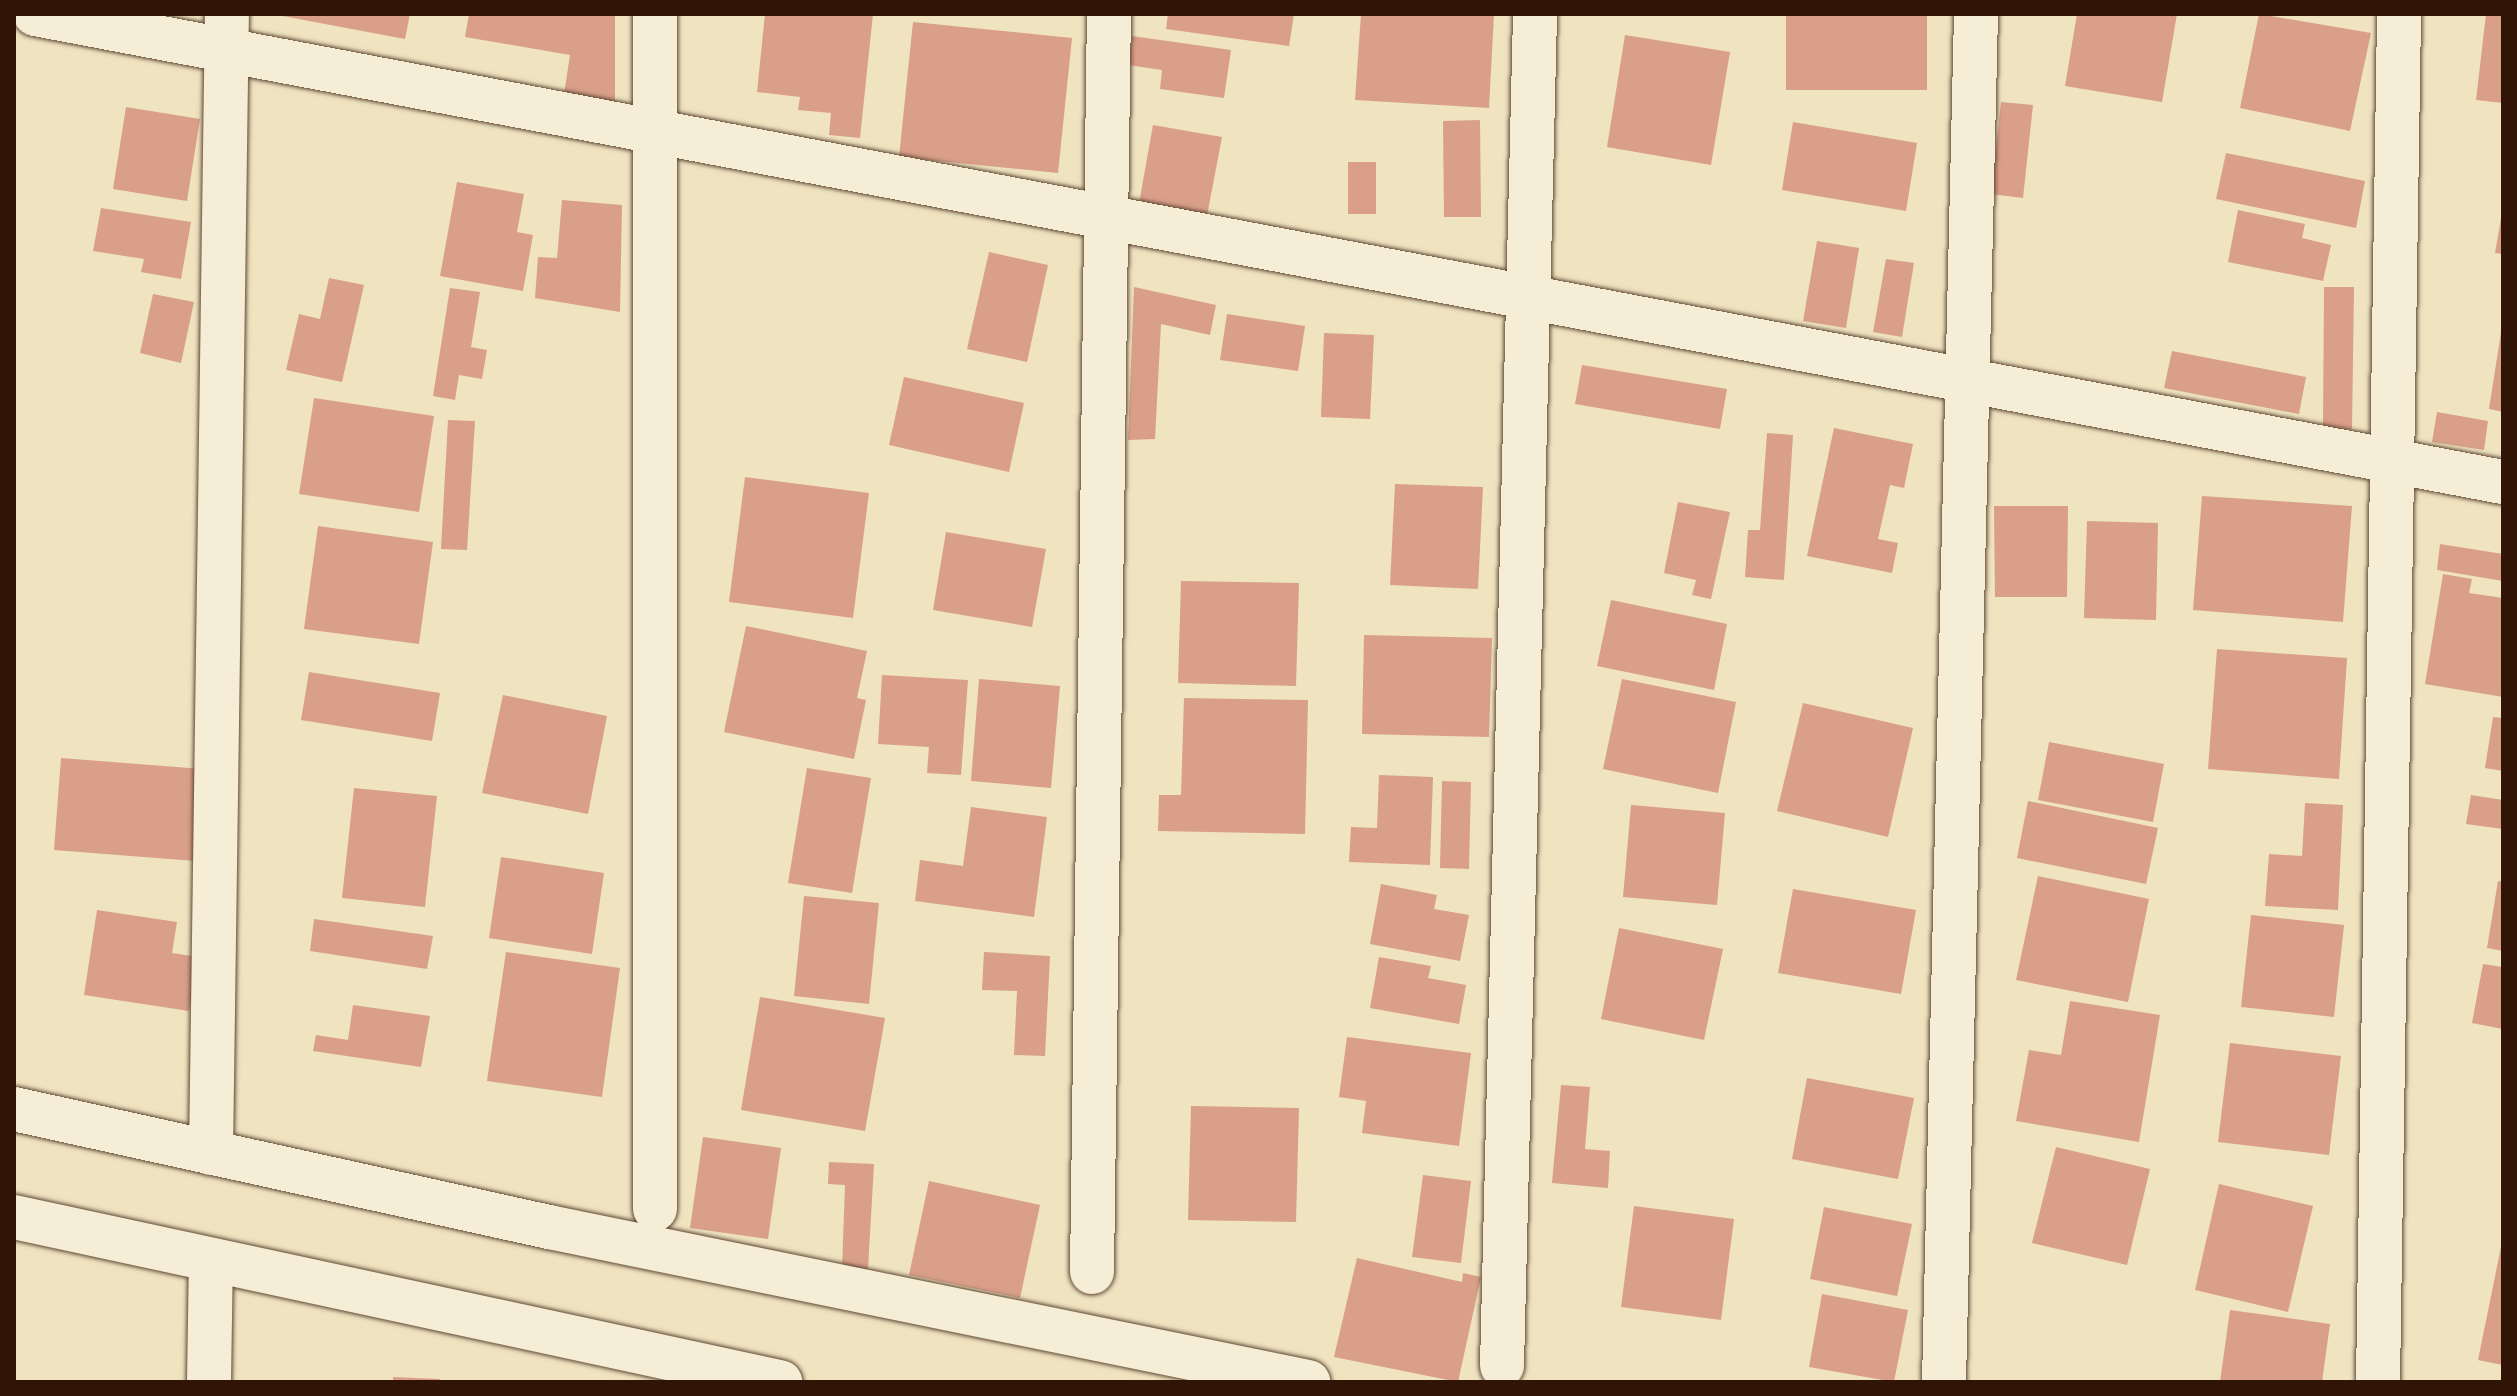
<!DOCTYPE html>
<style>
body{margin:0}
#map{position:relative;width:2517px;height:1396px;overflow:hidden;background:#efe3c0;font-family:"IM FELL French Canon",serif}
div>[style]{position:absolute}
.building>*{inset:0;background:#d99f89}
.roads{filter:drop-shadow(0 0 2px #604834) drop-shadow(0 0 2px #604834)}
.minor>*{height:44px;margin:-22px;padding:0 22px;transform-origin:22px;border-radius:22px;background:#f5edd6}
.secondary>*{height:44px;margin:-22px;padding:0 22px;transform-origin:22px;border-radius:22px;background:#f5edd6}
span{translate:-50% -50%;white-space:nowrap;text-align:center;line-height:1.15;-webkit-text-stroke:8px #f5edd6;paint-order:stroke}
.frame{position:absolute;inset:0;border:16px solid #301406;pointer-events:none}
</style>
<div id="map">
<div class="building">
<div style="clip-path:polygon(272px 14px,410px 14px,405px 39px)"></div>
<div style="clip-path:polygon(469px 14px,615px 14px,615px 112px,563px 101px,570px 55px,465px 37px)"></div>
<div style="clip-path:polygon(765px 14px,873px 14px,860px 138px,829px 135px,831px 113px,798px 110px,800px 97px,757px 92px)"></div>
<div style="clip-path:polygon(1168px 14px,1294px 14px,1289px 46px,1166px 29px)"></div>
<div style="clip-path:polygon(1361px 14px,1494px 14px,1489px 108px,1355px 100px)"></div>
<div style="clip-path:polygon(1786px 14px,1927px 14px,1927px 90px,1786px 90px)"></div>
<div style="clip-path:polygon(2077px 14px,2177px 14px,2162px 102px,2065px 86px)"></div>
<div style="clip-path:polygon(2259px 14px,2371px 33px,2350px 131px,2240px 108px)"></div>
<div style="clip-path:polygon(2486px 14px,2503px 14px,2503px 103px,2476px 100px)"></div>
<div style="clip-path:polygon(913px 22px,1072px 38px,1058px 173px,899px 157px)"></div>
<div style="clip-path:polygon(1625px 35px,1730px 52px,1711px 165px,1607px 147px)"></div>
<div style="clip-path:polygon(1132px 36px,1231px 50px,1224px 98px,1160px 89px,1162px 70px,1128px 65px)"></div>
<div style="clip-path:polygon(2001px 102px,2033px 105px,2023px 198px,1991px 194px)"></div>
<div style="clip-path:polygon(126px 107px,200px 119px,187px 201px,113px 189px)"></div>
<div style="clip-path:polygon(1480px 120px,1481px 217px,1444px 217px,1443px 121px)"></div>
<div style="clip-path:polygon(1793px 122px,1917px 143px,1906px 211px,1782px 190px)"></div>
<div style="clip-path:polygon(1153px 125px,1222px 137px,1206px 221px,1138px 209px)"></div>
<div style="clip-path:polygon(2226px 153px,2365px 181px,2356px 228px,2216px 199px)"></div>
<div style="clip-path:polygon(1348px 162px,1376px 162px,1376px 214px,1348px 214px)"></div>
<div style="clip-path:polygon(457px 182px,524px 194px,517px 232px,533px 235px,523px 291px,440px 276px)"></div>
<div style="clip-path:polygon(562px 200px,622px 205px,620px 312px,535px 298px,538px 257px,557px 258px)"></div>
<div style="clip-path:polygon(2503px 207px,2503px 254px,2495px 253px)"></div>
<div style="clip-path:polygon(101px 208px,191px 222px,181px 279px,141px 272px,144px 259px,93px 251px)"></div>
<div style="clip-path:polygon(2238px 210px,2305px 224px,2302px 238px,2331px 245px,2323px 281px,2228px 262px)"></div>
<div style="clip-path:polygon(1817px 241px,1859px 248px,1846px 328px,1803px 321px)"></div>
<div style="clip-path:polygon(989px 252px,1048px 265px,1027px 362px,967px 349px)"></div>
<div style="clip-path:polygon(1886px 259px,1914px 263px,1902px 337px,1873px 332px)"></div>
<div style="clip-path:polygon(329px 278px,364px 285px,342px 382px,286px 370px,299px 314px,320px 319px)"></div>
<div style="clip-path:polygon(1134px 287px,1216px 305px,1210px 335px,1161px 324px,1155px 439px,1128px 440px)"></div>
<div style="clip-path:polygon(2324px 287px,2354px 287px,2352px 429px,2323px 429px)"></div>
<div style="clip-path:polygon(450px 288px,480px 292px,471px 347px,487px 350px,482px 379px,459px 375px,455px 400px,433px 396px)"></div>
<div style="clip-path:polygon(153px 294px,194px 302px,181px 363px,140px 353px)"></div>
<div style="clip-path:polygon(1227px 314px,1305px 326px,1298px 371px,1220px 360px)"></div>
<div style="clip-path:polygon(2501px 332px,2503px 332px,2503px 412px,2489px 409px)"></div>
<div style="clip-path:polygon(1324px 333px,1374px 335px,1370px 419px,1321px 417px)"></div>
<div style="clip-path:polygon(2172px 351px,2306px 377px,2299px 414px,2164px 388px)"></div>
<div style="clip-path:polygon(1582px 365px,1727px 389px,1720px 429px,1575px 404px)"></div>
<div style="clip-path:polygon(904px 377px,1024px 403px,1009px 472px,889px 445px)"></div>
<div style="clip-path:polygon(314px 398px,434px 416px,419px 512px,299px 494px)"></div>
<div style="clip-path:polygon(2437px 412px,2488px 421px,2484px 450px,2432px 442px)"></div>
<div style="clip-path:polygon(448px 420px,475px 421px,467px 550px,441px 549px)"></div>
<div style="clip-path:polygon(1834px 428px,1913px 444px,1904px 488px,1890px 485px,1878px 539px,1898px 543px,1892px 573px,1807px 556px)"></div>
<div style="clip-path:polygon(1767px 433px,1793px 435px,1784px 580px,1745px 577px,1748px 530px,1760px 530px)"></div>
<div style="clip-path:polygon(745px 477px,869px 493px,853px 618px,729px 602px)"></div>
<div style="clip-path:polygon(1395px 484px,1483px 487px,1478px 589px,1390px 585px)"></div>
<div style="clip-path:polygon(2202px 496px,2352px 506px,2343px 622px,2193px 610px)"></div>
<div style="clip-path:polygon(1678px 502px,1730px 512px,1711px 599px,1692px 595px,1696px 580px,1664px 573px)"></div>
<div style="clip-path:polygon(1994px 506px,2068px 506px,2067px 597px,1995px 597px)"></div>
<div style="clip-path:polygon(2087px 521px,2158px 523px,2156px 620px,2084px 618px)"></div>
<div style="clip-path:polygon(318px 526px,433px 542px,419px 644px,304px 629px)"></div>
<div style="clip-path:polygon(946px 532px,1046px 549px,1032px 627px,933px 610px)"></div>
<div style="clip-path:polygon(2440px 544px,2503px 554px,2503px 581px,2437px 570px)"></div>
<div style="clip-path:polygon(2443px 574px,2472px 579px,2469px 593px,2503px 598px,2503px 697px,2425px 684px)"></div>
<div style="clip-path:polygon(1181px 581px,1299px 583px,1296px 686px,1178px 683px)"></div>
<div style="clip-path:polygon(1611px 600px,1727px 624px,1714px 690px,1597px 666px)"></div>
<div style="clip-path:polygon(746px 626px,867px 651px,857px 698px,866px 700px,854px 759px,724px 732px)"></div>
<div style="clip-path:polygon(1364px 635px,1492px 638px,1489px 737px,1362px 734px)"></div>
<div style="clip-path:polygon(2217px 649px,2347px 658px,2339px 779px,2208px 769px)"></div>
<div style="clip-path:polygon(309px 672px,440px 693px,432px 741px,301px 720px)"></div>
<div style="clip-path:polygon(882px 675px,968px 680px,961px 775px,927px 773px,929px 747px,878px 744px)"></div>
<div style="clip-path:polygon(979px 679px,1060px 686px,1051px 788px,971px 781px)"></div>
<div style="clip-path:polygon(1622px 679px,1736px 702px,1718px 793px,1603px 769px)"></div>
<div style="clip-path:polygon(503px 695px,607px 716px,588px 814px,482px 793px)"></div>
<div style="clip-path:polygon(1184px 698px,1308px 700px,1305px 834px,1158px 831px,1159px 795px,1181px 795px)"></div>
<div style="clip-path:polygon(1803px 703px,1913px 728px,1888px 837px,1777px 811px)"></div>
<div style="clip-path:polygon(2493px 717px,2503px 718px,2503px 771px,2485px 768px)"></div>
<div style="clip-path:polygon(2049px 742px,2164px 764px,2153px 822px,2038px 800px)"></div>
<div style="clip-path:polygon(61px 758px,202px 769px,195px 861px,54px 850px)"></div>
<div style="clip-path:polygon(807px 768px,871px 778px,852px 893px,788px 883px)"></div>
<div style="clip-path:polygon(1379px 775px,1433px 777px,1430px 865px,1349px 862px,1351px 827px,1377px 828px)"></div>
<div style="clip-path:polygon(1442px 781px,1471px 782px,1469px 869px,1440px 868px)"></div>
<div style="clip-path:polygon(354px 788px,437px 796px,425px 907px,342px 898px)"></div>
<div style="clip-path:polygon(2471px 795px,2503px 800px,2503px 829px,2466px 824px)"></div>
<div style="clip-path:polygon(2028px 801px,2158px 828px,2146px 884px,2017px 858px)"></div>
<div style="clip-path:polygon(2305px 803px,2343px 805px,2338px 910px,2265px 906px,2269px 854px,2302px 856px)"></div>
<div style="clip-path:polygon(1631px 805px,1725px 813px,1717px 905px,1623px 897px)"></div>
<div style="clip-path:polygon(971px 807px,1047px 817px,1034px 917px,915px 901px,920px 860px,963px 866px)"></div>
<div style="clip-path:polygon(501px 857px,604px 873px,592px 954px,489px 938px)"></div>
<div style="clip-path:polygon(2038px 876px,2149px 899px,2128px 1002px,2016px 980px)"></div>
<div style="clip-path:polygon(2498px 881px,2503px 882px,2503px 951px,2487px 948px)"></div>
<div style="clip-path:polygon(1381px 884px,1437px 895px,1434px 909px,1469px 915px,1460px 961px,1370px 944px)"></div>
<div style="clip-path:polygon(1793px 889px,1916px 910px,1901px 994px,1778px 973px)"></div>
<div style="clip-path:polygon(804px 896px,879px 903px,869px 1004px,794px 996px)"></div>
<div style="clip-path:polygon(97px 910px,177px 922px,172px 953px,198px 957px,189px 1011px,84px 995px)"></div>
<div style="clip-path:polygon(2251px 915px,2344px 925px,2334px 1017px,2241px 1007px)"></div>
<div style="clip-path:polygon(314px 919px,433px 936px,427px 969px,310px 951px)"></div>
<div style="clip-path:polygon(1619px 928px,1723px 949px,1704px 1040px,1601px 1019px)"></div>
<div style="clip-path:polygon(506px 952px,620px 968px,602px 1097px,487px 1081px)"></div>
<div style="clip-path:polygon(984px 952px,1050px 956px,1045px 1056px,1014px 1055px,1017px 991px,982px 990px)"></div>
<div style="clip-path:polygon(1379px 957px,1431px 966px,1428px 978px,1466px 985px,1459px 1024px,1370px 1008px)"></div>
<div style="clip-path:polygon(2483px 964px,2503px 967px,2503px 1029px,2472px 1023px)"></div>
<div style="clip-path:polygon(760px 997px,885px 1018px,865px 1131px,741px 1110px)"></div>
<div style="clip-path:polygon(2070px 1001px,2160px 1015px,2139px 1142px,2016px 1121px,2029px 1050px,2061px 1055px)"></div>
<div style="clip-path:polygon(353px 1005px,430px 1016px,421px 1067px,313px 1051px,316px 1035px,348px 1040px)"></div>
<div style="clip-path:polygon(1347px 1037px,1471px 1053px,1459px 1146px,1362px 1133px,1366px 1101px,1339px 1097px)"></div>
<div style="clip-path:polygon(2230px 1043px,2341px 1056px,2329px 1155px,2218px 1142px)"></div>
<div style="clip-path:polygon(1807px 1078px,1914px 1098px,1898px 1179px,1792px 1159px)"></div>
<div style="clip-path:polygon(1561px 1085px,1590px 1087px,1585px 1149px,1610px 1151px,1608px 1188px,1552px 1183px)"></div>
<div style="clip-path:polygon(1191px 1106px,1299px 1108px,1296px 1222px,1188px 1220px)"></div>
<div style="clip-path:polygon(703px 1137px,781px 1148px,768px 1239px,690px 1228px)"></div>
<div style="clip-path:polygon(2056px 1147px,2150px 1169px,2127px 1265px,2032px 1243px)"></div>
<div style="clip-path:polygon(829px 1162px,874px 1164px,868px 1269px,842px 1268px,845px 1185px,828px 1184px)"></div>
<div style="clip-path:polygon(1423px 1175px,1471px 1181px,1461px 1263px,1412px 1257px)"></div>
<div style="clip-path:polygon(929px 1181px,1040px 1205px,1020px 1298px,909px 1275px)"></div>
<div style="clip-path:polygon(2219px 1184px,2313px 1206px,2288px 1312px,2195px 1290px)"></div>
<div style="clip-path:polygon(1634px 1206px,1734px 1219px,1721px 1320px,1621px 1307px)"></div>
<div style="clip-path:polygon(1824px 1207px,1912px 1224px,1897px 1296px,1810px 1279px)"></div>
<div style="clip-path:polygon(2503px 1237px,2503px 1365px,2478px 1360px)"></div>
<div style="clip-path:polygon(1357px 1258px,1462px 1282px,1463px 1273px,1481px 1277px,1458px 1382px,1334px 1357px)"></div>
<div style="clip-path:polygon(1822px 1294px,1908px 1310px,1894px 1382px,1809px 1367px)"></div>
<div style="clip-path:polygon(2230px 1310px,2330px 1324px,2322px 1382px,2220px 1382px)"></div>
<div style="clip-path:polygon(393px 1377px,440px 1379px,440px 1382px,393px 1382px)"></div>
</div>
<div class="roads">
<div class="minor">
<div style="left:35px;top:14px;width:2512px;rotate:10.74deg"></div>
<div style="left:655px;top:14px;width:1195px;rotate:90deg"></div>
<div style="left:211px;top:1153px;width:1139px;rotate:-89.2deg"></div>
<div style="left:1092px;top:1272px;width:1258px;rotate:-89.23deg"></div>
<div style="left:1502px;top:1366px;width:1352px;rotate:-88.6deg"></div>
<div style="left:209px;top:1382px;width:122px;rotate:-89.1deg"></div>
<div style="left:1944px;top:1382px;width:1368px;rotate:-88.66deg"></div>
<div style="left:2378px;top:1382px;width:1368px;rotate:-89.12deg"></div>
</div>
<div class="secondary">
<div style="left:14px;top:1109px;width:548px;rotate:12.44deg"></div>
<div style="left:549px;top:1227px;width:775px;rotate:11.54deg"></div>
<div style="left:14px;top:1217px;width:784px;rotate:12.16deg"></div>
</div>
</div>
<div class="frame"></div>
</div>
